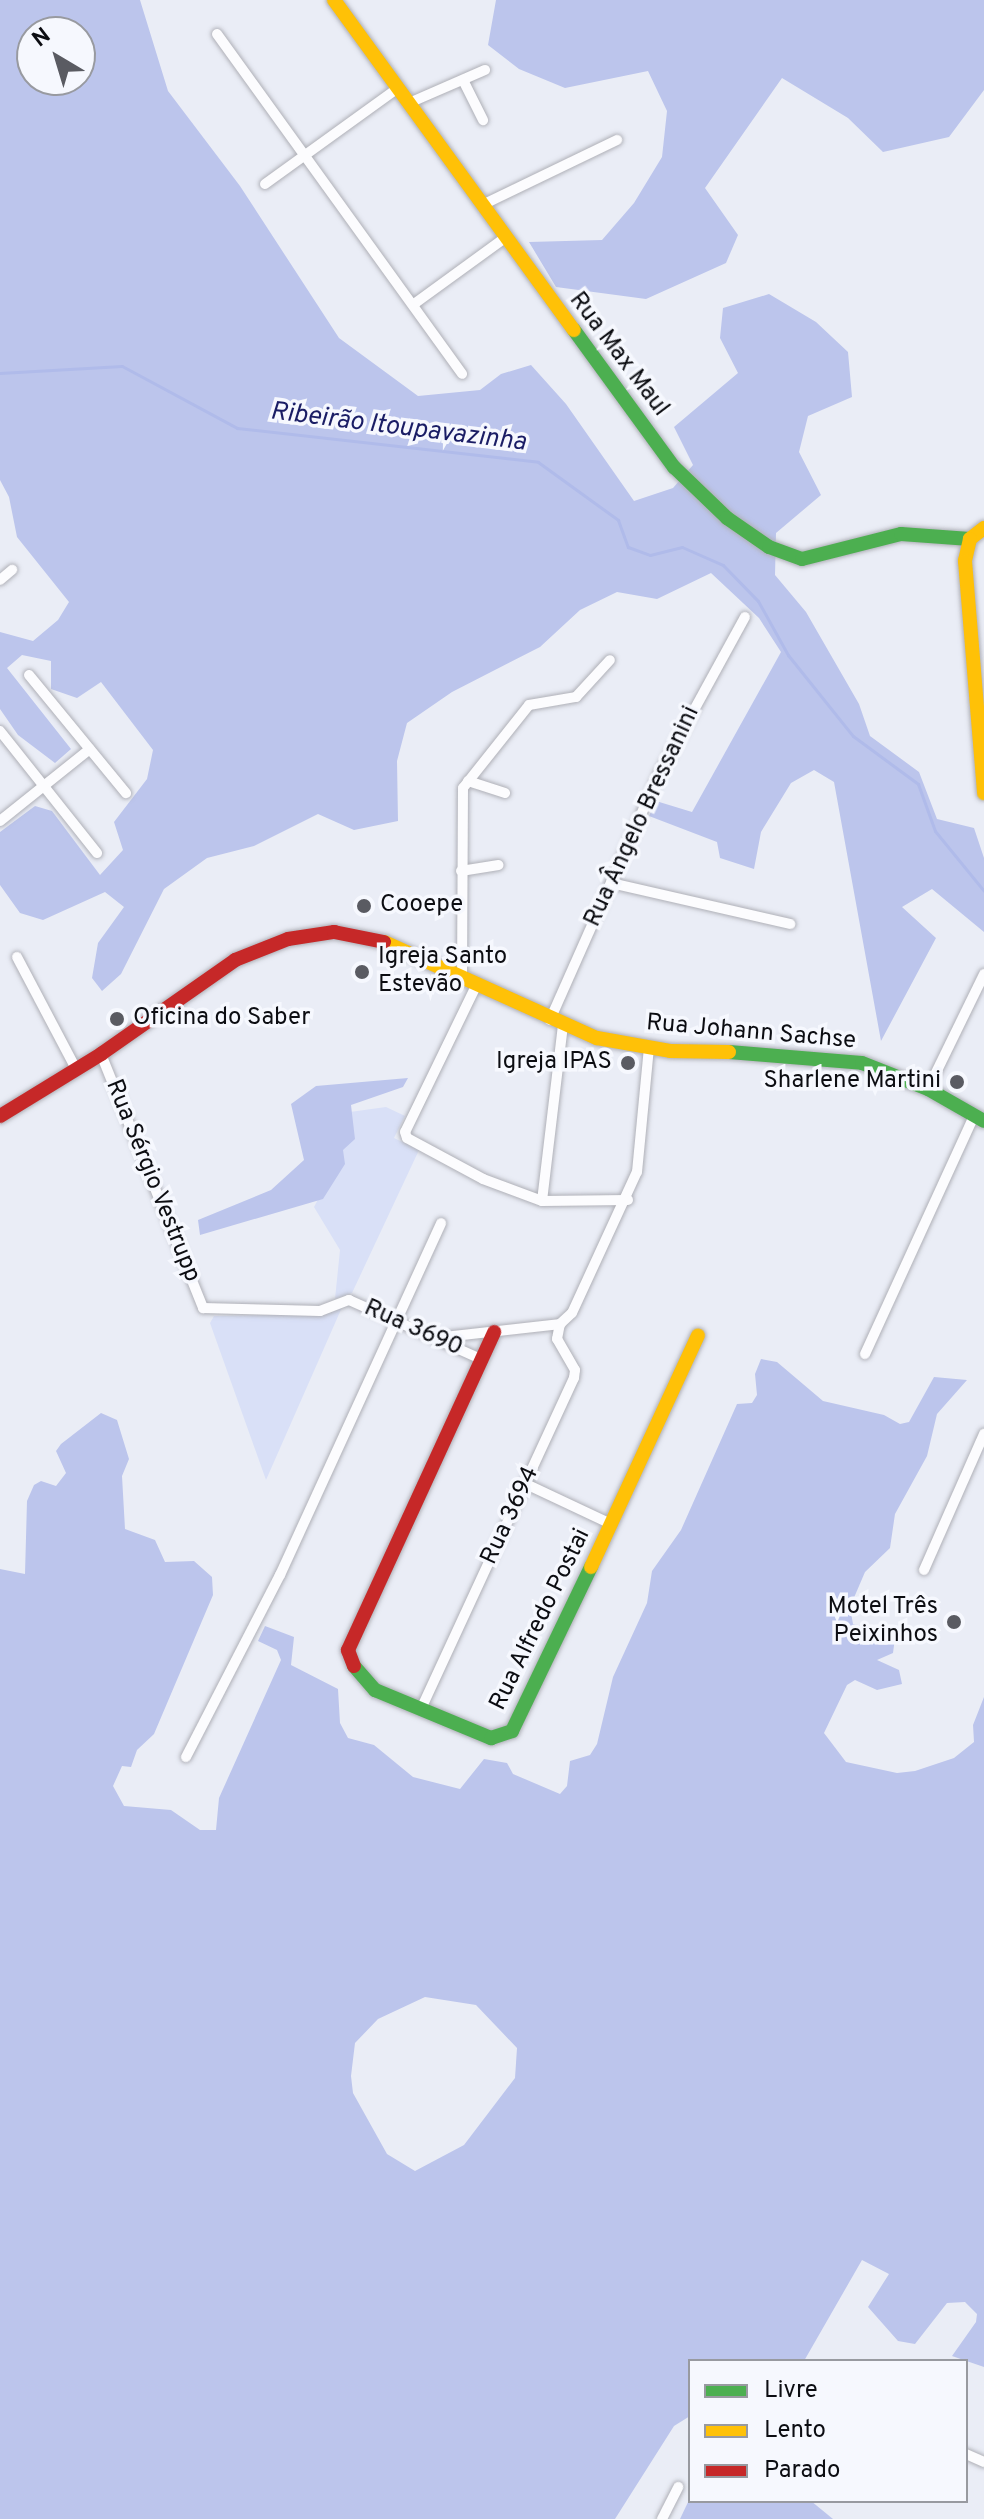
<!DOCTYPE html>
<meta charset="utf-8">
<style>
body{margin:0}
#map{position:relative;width:984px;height:2519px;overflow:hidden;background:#eaedf6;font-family:Overpass,sans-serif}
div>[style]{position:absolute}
.green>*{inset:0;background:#d9e0f7}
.forest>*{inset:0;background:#bcc5ec}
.stream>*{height:3px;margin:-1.5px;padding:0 1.5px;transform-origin:1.5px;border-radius:1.5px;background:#b0bbea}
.roads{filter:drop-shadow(0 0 2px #afb0b7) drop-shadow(0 0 2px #afb0b7)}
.street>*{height:10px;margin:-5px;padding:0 5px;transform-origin:5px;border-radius:5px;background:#fcfcfe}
.fast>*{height:14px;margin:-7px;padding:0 7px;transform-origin:7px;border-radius:7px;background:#4caf50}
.slow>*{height:14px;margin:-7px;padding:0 7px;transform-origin:7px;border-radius:7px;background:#ffc107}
.jam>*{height:14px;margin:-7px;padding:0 7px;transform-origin:7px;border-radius:7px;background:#c62828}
.dots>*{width:22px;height:22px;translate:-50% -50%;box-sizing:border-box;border:4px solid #f6f8fe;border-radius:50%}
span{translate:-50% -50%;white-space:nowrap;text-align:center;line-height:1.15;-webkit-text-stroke:7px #f6f8fe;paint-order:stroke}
.street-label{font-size:24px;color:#0c0d12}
.poi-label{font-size:24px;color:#0c0d12}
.left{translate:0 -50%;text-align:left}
.right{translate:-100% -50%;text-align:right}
.water-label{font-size:26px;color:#1a1d65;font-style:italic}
.legend{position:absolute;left:688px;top:2359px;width:280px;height:144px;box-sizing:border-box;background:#f6f8fe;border:2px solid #989aa0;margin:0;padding:10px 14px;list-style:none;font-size:24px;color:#0c0d12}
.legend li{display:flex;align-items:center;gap:16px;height:40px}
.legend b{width:40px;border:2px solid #989aa0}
.north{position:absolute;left:16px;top:16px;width:80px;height:80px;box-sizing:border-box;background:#f6f8fe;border:2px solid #989aa0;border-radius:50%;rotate:322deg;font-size:22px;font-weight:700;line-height:32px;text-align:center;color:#0c0d12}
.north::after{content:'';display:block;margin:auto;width:28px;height:36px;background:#5a5b62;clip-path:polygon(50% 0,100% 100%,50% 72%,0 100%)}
</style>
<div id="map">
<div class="green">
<div style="clip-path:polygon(386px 1107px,405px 1116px,394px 1138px,419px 1150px,352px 1293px,335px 1299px,340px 1250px,314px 1207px,338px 1161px,321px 1116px)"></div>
<div style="clip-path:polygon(343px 1305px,266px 1480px,210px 1323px,214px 1316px,322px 1314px)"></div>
</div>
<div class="forest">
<div style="clip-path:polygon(evenodd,0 0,140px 0,168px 91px,240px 186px,339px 338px,418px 396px,480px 390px,501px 374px,531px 365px,566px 404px,634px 501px,673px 488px,693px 465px,674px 427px,738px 373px,720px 338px,723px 308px,769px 294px,816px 322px,848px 352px,852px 397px,808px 416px,799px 452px,821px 495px,776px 533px,775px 575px,806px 612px,859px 704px,870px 736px,919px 772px,937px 819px,974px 828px,984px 858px,984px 932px,932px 889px,902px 907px,936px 938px,881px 1041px,834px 782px,814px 770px,791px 783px,761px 832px,754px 869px,720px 858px,717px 842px,649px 816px,656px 801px,692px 812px,781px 652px,759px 618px,711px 573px,657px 599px,617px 592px,580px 610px,540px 647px,452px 692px,407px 723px,397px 761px,398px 821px,354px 830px,318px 814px,254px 846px,207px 858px,164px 889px,121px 974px,102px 991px,92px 978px,98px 943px,124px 907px,105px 892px,43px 920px,20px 913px,0 885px,0 832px,35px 806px,52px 811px,100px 875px,123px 850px,114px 822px,147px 779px,153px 750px,101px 682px,77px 698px,51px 689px,51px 661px,22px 655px,7px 668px,71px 749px,55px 763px,18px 735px,0 709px,0 632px,33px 641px,58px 620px,69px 602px,17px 537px,9px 497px,0 480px,0 0,32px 32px,80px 32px,80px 80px,32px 80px,32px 32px)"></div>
<div style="clip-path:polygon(496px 0,984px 0,984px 90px,949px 137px,883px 152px,848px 118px,782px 78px,705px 188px,738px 235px,726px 263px,646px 299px,556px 287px,529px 242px,602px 240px,634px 203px,662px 157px,667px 111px,648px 71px,565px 88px,519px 69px,488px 45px)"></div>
<div style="clip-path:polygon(408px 1078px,403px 1087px,351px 1105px,355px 1139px,343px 1150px,345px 1164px,323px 1199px,200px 1235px,198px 1220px,271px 1190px,304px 1160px,291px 1104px,316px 1086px)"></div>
<div style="clip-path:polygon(evenodd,761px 1359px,777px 1362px,823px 1401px,884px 1415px,900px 1424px,909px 1422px,934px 1377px,967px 1380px,937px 1414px,927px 1456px,895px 1514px,890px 1548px,865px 1572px,850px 1607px,853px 1624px,885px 1630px,895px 1638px,893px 1653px,877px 1660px,899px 1670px,902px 1684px,877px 1690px,855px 1680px,847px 1685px,824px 1733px,846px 1762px,897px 1773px,915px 1771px,954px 1758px,974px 1742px,973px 1725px,984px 1697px,984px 2367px,952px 2356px,976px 2322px,977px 2314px,965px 2302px,947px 2303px,915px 2344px,898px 2341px,868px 2307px,889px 2274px,862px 2260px,804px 2361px,690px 2361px,690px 2416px,674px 2426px,615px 2519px,0 2519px,0 1569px,25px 1574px,27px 1501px,34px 1485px,41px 1481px,56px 1486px,66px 1473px,56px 1451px,61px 1444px,101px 1413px,117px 1420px,129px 1459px,122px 1476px,125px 1529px,155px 1540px,165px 1562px,194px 1561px,212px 1577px,213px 1595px,154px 1734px,137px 1750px,131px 1767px,122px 1766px,113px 1786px,124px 1806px,171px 1810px,200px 1830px,216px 1830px,219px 1798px,281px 1660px,277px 1650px,258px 1641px,265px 1626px,294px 1637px,291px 1665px,338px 1689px,340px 1723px,348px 1738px,374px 1745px,413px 1777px,460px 1789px,484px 1759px,507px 1763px,513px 1774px,560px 1794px,567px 1786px,570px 1761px,590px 1755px,597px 1744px,613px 1677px,647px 1603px,652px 1571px,681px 1530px,737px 1404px,752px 1403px,757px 1395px,755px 1374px,761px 1359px,425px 1997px,476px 2005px,517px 2048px,515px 2078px,464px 2145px,415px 2171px,387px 2154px,353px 2093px,351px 2076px,355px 2043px,378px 2019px,425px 1997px)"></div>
<div style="clip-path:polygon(690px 2498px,811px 2501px,833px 2519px,680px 2519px)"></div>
</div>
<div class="stream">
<div style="left:0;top:373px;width:122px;rotate:-3.3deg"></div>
<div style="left:122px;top:366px;width:131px;rotate:28.3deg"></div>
<div style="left:237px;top:428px;width:303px;rotate:6.4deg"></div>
<div style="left:538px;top:462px;width:99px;rotate:35.9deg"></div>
<div style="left:618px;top:520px;width:29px;rotate:70deg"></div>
<div style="left:628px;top:547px;width:23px;rotate:20deg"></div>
<div style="left:650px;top:555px;width:33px;rotate:-14deg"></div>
<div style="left:682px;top:547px;width:45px;rotate:23.7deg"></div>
<div style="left:723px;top:565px;width:50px;rotate:45.8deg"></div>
<div style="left:758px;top:601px;width:62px;rotate:60.9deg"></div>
<div style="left:788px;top:655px;width:104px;rotate:51.3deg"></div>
<div style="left:853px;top:736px;width:81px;rotate:36.4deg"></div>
<div style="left:918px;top:784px;width:50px;rotate:70.1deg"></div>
<div style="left:935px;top:831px;width:77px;rotate:50.8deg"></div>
</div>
<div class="roads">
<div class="street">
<div style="left:217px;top:34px;width:419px;rotate:54.2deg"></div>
<div style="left:463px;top:80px;width:45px;rotate:63.4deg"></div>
<div style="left:409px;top:103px;width:83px;rotate:-23.5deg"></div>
<div style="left:265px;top:184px;width:164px;rotate:-35.8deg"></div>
<div style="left:482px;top:205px;width:150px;rotate:-25.7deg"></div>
<div style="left:414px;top:304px;width:112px;rotate:-36deg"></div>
<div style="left:0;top:580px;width:16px;rotate:-40deg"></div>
<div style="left:29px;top:675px;width:153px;rotate:50.6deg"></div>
<div style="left:0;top:731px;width:156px;rotate:51.5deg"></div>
<div style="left:468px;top:781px;width:39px;rotate:18deg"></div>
<div style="left:0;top:821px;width:115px;rotate:-38.7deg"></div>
<div style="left:461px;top:871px;width:38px;rotate:-9deg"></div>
<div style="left:611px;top:883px;width:184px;rotate:12.9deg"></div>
<div style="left:17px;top:957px;width:127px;rotate:62.2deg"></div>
<div style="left:462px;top:979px;width:191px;rotate:-89.7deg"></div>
<div style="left:463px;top:788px;width:106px;rotate:-51.5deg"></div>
<div style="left:529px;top:705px;width:48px;rotate:-9.7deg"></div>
<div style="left:576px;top:697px;width:50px;rotate:-47.4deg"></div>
<div style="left:476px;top:986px;width:162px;rotate:115.9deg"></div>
<div style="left:405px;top:1132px;width:6px;rotate:72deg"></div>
<div style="left:407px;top:1138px;width:86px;rotate:28.3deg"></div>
<div style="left:483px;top:1179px;width:63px;rotate:20.4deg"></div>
<div style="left:542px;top:1201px;width:86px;rotate:-0.7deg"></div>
<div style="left:550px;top:1020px;width:269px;rotate:-66.1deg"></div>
<div style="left:659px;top:774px;width:179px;rotate:-61.3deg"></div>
<div style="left:101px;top:1054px;width:274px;rotate:68.1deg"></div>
<div style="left:203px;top:1308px;width:117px;rotate:1.5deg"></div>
<div style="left:320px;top:1311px;width:31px;rotate:-21deg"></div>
<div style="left:349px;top:1300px;width:145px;rotate:24.1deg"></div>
<div style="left:928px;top:1089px;width:128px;rotate:-64deg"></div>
<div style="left:542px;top:1201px;width:176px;rotate:-83.2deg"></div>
<div style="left:560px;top:1324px;width:16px;rotate:-43deg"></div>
<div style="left:572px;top:1313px;width:155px;rotate:-65.3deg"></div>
<div style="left:637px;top:1172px;width:125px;rotate:-84.5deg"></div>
<div style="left:436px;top:1338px;width:125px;rotate:-6.4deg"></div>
<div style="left:865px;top:1354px;width:262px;rotate:-65.4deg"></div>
<div style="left:526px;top:1484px;width:94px;rotate:25.2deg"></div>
<div style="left:924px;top:1570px;width:149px;rotate:-66.2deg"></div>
<div style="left:421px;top:1709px;width:365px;rotate:-65.2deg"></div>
<div style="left:574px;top:1378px;width:8px;rotate:-83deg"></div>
<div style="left:575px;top:1370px;width:36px;rotate:-120deg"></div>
<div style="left:557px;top:1339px;width:15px;rotate:-79deg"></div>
<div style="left:186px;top:1757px;width:205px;rotate:-62.7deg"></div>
<div style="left:280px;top:1575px;width:387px;rotate:-65.4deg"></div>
<div style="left:966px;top:2454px;width:20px;rotate:24deg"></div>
<div style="left:662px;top:2519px;width:36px;rotate:-63deg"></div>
</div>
<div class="fast">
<div style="left:574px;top:330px;width:170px;rotate:53.9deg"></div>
<div style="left:674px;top:467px;width:74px;rotate:43.9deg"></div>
<div style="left:727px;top:518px;width:51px;rotate:34.6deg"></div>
<div style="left:769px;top:547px;width:35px;rotate:20deg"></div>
<div style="left:802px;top:559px;width:102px;rotate:-14.2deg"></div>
<div style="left:901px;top:534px;width:69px;rotate:4.1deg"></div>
<div style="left:729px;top:1052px;width:133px;rotate:4.7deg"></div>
<div style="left:862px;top:1063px;width:71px;rotate:21.5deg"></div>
<div style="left:928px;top:1089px;width:64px;rotate:29.7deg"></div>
<div style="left:354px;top:1666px;width:32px;rotate:49deg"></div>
<div style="left:375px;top:1690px;width:126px;rotate:22.5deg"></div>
<div style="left:491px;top:1738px;width:22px;rotate:-18deg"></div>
<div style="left:512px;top:1731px;width:182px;rotate:-64.3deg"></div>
</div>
<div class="slow">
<div style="left:334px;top:0;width:408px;rotate:54deg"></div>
<div style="left:984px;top:528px;width:18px;rotate:142deg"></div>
<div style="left:970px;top:539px;width:23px;rotate:103deg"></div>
<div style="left:965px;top:561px;width:233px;rotate:85.3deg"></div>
<div style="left:384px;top:942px;width:234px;rotate:24.3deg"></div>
<div style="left:597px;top:1038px;width:74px;rotate:10.1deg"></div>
<div style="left:670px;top:1051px;width:59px;rotate:1deg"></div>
<div style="left:591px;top:1567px;width:255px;rotate:-65.2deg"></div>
</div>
<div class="jam">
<div style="left:0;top:1116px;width:119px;rotate:-31.5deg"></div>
<div style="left:101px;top:1054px;width:164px;rotate:-35deg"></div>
<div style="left:235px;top:960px;width:57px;rotate:-21.6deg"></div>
<div style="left:288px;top:939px;width:47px;rotate:-8.7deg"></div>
<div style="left:334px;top:932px;width:51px;rotate:11.3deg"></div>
<div style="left:354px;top:1666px;width:17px;rotate:-111deg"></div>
<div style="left:348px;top:1650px;width:350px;rotate:-65.3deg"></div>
</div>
</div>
<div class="dots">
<div style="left:364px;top:906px;background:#5a5b62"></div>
<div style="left:362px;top:972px;background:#5a5b62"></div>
<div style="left:117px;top:1019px;background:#5a5b62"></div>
<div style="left:628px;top:1063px;background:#5a5b62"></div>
<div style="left:957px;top:1082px;background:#5a5b62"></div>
<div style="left:954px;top:1622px;background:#5a5b62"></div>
</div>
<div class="street-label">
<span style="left:618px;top:355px;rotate:53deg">Rua Max Maul</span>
<span style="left:643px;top:817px;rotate:-65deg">Rua Ângelo Bressanini</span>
<span style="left:751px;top:1033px;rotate:5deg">Rua Johann Sachse</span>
<span style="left:152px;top:1181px;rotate:68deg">Rua Sérgio Vestrupp</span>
<span style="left:413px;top:1329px;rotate:24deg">Rua 3690</span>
<span style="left:511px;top:1516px;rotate:-65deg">Rua 3694</span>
<span style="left:541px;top:1620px;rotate:-64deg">Rua Alfredo Postai</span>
</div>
<div class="poi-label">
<span class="left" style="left:380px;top:906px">Cooepe</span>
<span class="left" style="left:378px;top:972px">Igreja Santo<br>Estevão</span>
<span class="left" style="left:133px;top:1019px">Oficina do Saber</span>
<span class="right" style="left:612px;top:1063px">Igreja IPAS</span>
<span class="right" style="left:941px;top:1082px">Sharlene Martini</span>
<span class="right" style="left:938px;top:1622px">Motel Três<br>Peixinhos</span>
</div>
<div class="water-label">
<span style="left:398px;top:428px;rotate:7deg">Ribeirão Itoupavazinha</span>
</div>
<ul class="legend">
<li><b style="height:10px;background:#4caf50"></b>Livre</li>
<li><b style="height:10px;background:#ffc107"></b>Lento</li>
<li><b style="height:10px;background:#c62828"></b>Parado</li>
</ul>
<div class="north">N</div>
</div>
